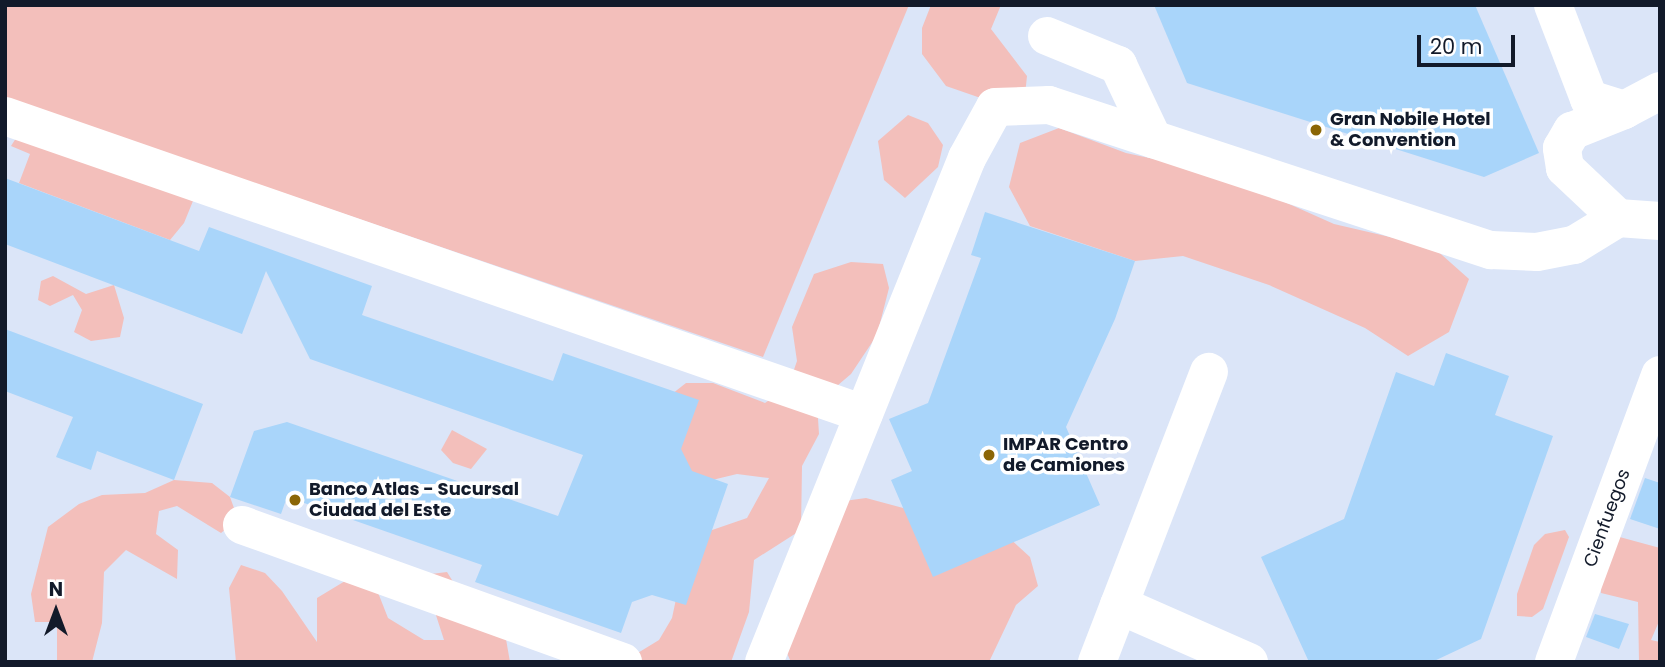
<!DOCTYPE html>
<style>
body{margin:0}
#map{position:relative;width:1665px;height:667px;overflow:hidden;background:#dbe5f8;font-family:Poppins,sans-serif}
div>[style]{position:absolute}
.green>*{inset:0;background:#f3bfbb}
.building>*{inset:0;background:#a9d5fa}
.minor>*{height:38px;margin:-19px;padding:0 19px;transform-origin:19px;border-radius:19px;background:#fff}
.dots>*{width:19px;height:19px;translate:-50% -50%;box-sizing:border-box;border:4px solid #fff;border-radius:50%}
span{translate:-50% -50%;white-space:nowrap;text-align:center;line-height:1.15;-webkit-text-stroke:7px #fff;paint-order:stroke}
.poi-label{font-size:18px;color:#121a2a;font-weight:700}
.left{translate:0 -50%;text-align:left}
.street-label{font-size:18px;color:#121a2a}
.frame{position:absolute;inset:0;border:7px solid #121a2a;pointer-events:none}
.north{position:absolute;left:21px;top:576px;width:70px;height:70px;-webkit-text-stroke:5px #fff;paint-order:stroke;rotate:0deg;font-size:19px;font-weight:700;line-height:28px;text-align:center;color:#121a2a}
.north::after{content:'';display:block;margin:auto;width:24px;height:32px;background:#121a2a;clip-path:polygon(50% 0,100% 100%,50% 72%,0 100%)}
.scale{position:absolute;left:1417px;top:35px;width:98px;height:32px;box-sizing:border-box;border:4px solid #121a2a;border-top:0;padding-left:9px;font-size:21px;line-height:24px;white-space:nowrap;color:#121a2a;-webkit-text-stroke:5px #fff;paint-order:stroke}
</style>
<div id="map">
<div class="green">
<div style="clip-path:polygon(5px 5px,909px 5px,763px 357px,5px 98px)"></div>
<div style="clip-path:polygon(931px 5px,1001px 5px,991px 29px,1027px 76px,1025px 95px,998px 104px,946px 86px,922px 54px,922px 28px)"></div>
<div style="clip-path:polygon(908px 115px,928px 123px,943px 145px,938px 167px,905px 198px,884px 180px,878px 141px)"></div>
<div style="clip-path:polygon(25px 124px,193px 201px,184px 223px,170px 240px,19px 183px,30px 154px,11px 146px)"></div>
<div style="clip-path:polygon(1059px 128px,1126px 153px,1219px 173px,1334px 224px,1433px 247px,1469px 279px,1449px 332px,1408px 356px,1365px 328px,1269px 285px,1183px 256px,1135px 261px,1030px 226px,1009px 187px,1020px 143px)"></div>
<div style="clip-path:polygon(851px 262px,883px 264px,889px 288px,877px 335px,851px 374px,817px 403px,819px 434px,802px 466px,801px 530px,754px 560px,749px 612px,731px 662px,623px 662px,659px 640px,672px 618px,689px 538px,747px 518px,769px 478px,737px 474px,683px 487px,658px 405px,686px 383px,713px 383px,765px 403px,788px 387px,797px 361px,792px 327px,814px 274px)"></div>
<div style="clip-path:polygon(53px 276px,86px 294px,114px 285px,124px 318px,120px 337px,91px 341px,74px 332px,82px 310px,73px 295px,50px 306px,38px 300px,41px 281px)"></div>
<div style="clip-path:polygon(452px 430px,487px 449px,471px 469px,453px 463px,441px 450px)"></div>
<div style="clip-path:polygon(174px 480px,212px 483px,230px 497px,238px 519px,221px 533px,177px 506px,159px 511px,156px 534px,178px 550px,177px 579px,126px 550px,104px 572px,102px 623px,92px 662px,57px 662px,57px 622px,35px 622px,31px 594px,48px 527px,79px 504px,102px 495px,145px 493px)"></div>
<div style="clip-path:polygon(866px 498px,1007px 536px,1030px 557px,1038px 586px,1016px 605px,989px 662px,791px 662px,785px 649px,844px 501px)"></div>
<div style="clip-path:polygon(1565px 530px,1569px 537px,1543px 609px,1532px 617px,1517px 616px,1517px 594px,1534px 545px,1545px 534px)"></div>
<div style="clip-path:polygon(1616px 536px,1660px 548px,1660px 619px,1651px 640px,1660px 642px,1660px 662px,1639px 662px,1638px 602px,1601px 593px,1601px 566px)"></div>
<div style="clip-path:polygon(241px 565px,265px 573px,282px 591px,317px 642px,317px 598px,350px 578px,377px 590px,388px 618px,424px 640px,444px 640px,423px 575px,447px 572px,465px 601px,503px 622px,510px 662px,236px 662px,229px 588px)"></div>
</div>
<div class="building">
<div style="clip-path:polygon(1154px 5px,1475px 5px,1539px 153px,1484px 177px,1187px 83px)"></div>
<div style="clip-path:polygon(5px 178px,199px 251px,209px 227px,372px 286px,362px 315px,553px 381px,563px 353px,699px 400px,681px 449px,692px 471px,728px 484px,686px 605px,652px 595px,632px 602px,621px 633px,475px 582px,482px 565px,287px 497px,281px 514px,230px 497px,254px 431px,287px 422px,558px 516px,583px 455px,310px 359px,266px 271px,242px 334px,5px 244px)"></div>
<div style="clip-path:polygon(985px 212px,1135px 261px,1115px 319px,1066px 427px,1100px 505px,933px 577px,891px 480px,912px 471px,889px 419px,928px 403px,981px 258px,971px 255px)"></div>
<div style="clip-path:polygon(5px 329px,203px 404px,174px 480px,97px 451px,91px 470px,56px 457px,73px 417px,5px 391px)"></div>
<div style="clip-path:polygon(1446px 353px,1509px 376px,1495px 415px,1553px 436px,1481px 639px,1432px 662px,1309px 662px,1261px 557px,1344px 519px,1396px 372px,1434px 386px)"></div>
<div style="clip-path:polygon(1645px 478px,1660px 483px,1660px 529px,1630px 519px)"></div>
<div style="clip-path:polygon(1595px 614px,1629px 624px,1619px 649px,1586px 637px)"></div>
</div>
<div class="minor">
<div style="left:1553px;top:5px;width:101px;rotate:69deg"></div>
<div style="left:1589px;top:99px;width:37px;rotate:17deg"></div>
<div style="left:1624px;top:110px;width:41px;rotate:-27.8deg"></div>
<div style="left:1047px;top:36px;width:77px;rotate:22.2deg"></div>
<div style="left:1118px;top:65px;width:82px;rotate:64.7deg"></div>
<div style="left:5px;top:116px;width:909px;rotate:19.13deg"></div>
<div style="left:1618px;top:218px;width:73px;rotate:-136.7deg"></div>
<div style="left:1565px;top:168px;width:20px;rotate:-99deg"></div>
<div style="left:1562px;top:148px;width:20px;rotate:-60deg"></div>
<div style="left:1572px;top:131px;width:56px;rotate:-22deg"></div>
<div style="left:242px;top:525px;width:405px;rotate:19.8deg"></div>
<div style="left:1119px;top:605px;width:142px;rotate:23.7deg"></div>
<div style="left:764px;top:662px;width:543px;rotate:-68.06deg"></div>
<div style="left:967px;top:158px;width:58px;rotate:-61.2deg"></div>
<div style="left:995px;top:107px;width:54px;rotate:-2.1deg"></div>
<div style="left:1049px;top:105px;width:465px;rotate:18.2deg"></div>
<div style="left:1491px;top:250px;width:46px;rotate:2.5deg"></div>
<div style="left:1537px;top:252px;width:38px;rotate:-11deg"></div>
<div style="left:1574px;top:245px;width:52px;rotate:-31.5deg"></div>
<div style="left:1618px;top:218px;width:42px;rotate:4.1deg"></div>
<div style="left:1097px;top:662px;width:311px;rotate:-68.9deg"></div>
<div style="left:1554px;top:662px;width:306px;rotate:-69.7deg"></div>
</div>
<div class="dots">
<div style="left:1316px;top:130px;background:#8b6606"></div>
<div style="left:989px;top:455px;background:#8b6606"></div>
<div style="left:295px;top:500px;background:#8b6606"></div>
</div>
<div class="poi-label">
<span class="left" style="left:1330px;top:130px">Gran Nobile Hotel<br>&amp; Convention</span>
<span class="left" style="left:1003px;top:455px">IMPAR Centro<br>de Camiones</span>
<span class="left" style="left:309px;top:500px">Banco Atlas - Sucursal<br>Ciudad del Este</span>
</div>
<div class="street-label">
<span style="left:1607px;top:518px;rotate:-70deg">Cienfuegos</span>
</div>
<div class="frame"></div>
<div class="north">N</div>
<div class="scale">20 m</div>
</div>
